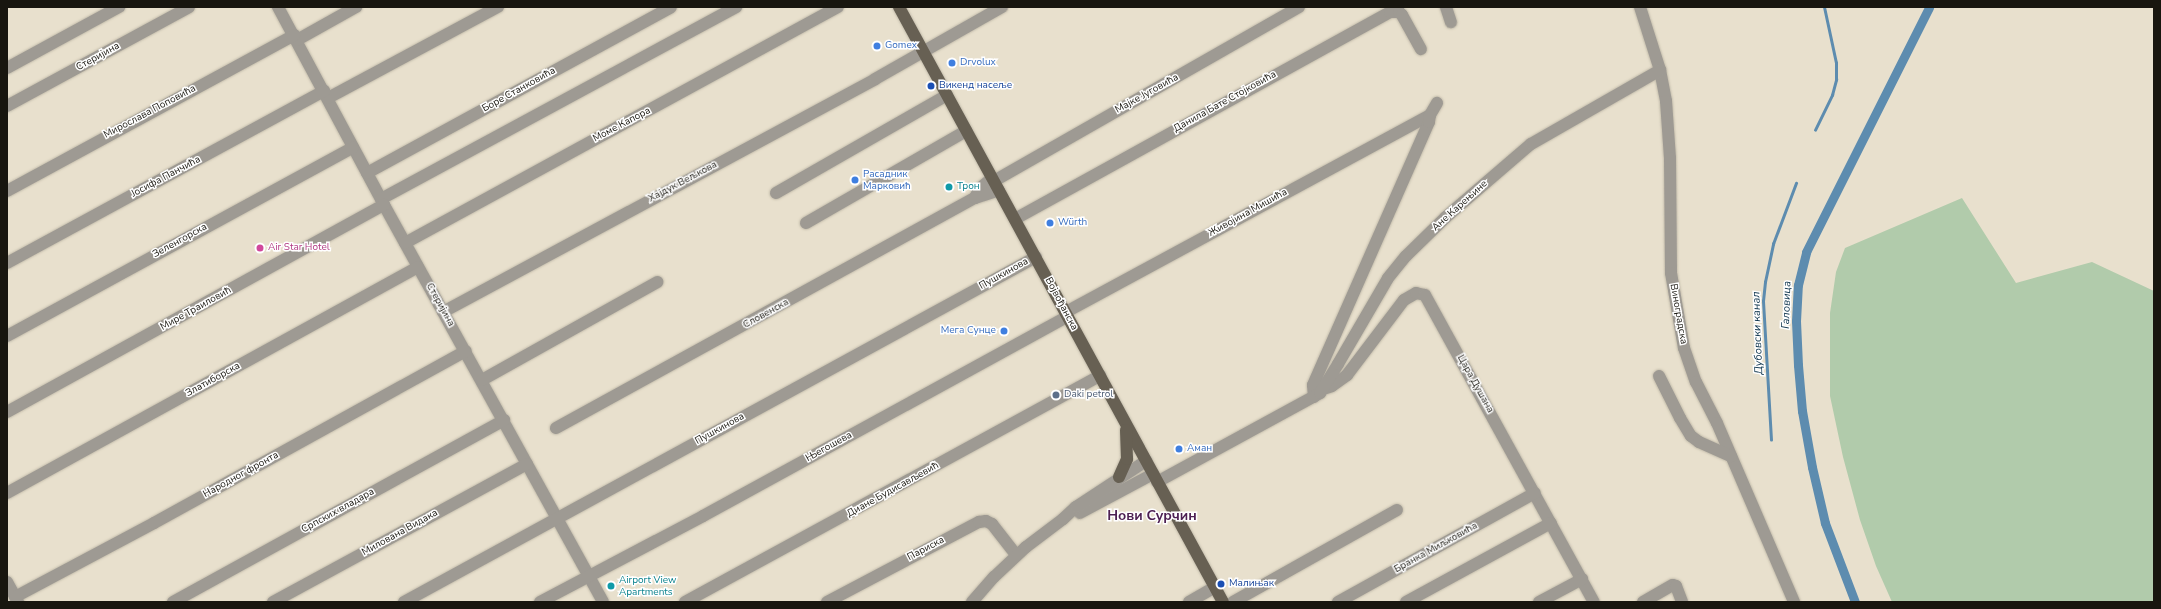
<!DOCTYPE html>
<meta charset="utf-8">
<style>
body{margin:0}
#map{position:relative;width:2161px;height:609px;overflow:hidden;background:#e8e0cd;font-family:"Nunito Sans",sans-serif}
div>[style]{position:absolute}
.green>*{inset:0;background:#b1cbab}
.stream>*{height:2.5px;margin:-1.25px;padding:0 1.25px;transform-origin:1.25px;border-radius:1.25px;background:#5d8caf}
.canal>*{height:9px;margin:-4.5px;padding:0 4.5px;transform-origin:4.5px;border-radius:4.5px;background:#5d8caf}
.roads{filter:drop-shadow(0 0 1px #c3bcab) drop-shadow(0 0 1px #c3bcab)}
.minor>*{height:12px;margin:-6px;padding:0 6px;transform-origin:6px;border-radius:6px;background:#9e9a93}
.major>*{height:12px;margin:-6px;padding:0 6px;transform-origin:6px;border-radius:6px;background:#676053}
.dots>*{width:11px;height:11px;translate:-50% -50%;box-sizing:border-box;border:2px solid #fff;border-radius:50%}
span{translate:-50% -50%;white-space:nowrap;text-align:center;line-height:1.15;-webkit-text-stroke:3px #fff;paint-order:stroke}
.shop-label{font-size:10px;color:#366cbe}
.left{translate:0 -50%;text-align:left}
.right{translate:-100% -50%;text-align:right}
.street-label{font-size:10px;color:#18160f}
.transit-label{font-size:10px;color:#164399}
.culture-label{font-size:10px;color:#0d838f}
.hotel-label{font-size:10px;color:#b23c85}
.service-label{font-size:10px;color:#4e5e75}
.water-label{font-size:11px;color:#0c334c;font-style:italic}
.district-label{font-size:14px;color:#4d2053;font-weight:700}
.frame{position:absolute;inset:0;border:8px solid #18160f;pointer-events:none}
</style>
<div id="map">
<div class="green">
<div style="clip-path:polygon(1962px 198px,2016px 283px,2092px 262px,2154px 291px,2154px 602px,1892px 602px,1876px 566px,1860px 520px,1843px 457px,1830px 396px,1830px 313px,1836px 272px,1845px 248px)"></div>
</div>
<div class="stream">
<div style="left:1815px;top:130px;width:39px;rotate:-64deg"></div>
<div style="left:1832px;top:95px;width:16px;rotate:-75deg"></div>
<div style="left:1836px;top:80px;width:17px;rotate:-90deg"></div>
<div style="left:1836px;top:63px;width:57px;rotate:-102.1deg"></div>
<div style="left:1771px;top:440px;width:139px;rotate:-93.3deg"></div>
<div style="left:1763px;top:301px;width:19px;rotate:-84deg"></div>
<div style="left:1765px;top:282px;width:39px;rotate:-78deg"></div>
<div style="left:1773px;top:244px;width:65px;rotate:-69.3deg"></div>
</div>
<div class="canal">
<div style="left:1855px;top:602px;width:85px;rotate:-110.8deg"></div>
<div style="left:1825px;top:523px;width:57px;rotate:-103.1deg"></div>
<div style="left:1812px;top:467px;width:57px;rotate:-100.1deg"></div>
<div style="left:1802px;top:411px;width:46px;rotate:-95deg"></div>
<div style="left:1798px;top:365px;width:44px;rotate:-92.6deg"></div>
<div style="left:1796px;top:321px;width:36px;rotate:-87deg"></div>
<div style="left:1798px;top:285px;width:34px;rotate:-76deg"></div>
<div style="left:1806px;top:252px;width:274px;rotate:-63.3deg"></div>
</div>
<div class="roads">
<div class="minor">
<div style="left:278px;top:7px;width:225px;rotate:61.8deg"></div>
<div style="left:384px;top:205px;width:453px;rotate:61.1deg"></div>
<div style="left:1446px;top:7px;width:16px;rotate:72deg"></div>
<div style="left:1640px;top:7px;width:66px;rotate:72.4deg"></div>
<div style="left:1660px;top:70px;width:32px;rotate:79deg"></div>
<div style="left:1666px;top:101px;width:57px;rotate:86deg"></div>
<div style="left:1670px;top:158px;width:115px;rotate:89.5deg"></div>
<div style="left:1671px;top:273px;width:76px;rotate:80.2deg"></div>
<div style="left:1684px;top:348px;width:36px;rotate:71deg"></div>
<div style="left:1696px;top:382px;width:46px;rotate:62.9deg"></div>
<div style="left:1717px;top:423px;width:195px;rotate:66.7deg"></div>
<div style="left:297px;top:40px;width:68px;rotate:-29.2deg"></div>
<div style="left:7px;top:68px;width:128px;rotate:-28.6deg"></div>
<div style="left:328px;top:98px;width:193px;rotate:-28.2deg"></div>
<div style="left:7px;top:106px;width:207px;rotate:-28.5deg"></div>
<div style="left:367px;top:173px;width:346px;rotate:-28.6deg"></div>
<div style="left:994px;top:181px;width:351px;rotate:-29.7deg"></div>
<div style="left:7px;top:191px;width:327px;rotate:-28.5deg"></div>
<div style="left:776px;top:193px;width:197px;rotate:-29.8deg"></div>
<div style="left:975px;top:198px;width:10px;rotate:-66deg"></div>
<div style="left:979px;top:189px;width:17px;rotate:-40deg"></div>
<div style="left:381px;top:199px;width:404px;rotate:-28.4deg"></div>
<div style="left:1015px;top:219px;width:428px;rotate:-28.9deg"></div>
<div style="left:1390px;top:12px;width:9px"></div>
<div style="left:1399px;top:12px;width:4px;rotate:45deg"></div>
<div style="left:1402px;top:15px;width:39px;rotate:61deg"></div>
<div style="left:806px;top:223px;width:185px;rotate:-29.9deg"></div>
<div style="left:405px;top:243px;width:493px;rotate:-28.6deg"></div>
<div style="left:7px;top:263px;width:361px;rotate:-28.5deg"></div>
<div style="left:443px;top:312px;width:491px;rotate:-28.3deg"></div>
<div style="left:875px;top:79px;width:146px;rotate:-29.6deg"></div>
<div style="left:1066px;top:312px;width:414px;rotate:-28.4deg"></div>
<div style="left:1430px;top:115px;width:14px;rotate:-60deg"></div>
<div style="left:7px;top:336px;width:394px;rotate:-28.6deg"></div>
<div style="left:1659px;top:376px;width:47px;rotate:63.4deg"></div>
<div style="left:1680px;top:418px;width:21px;rotate:59deg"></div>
<div style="left:1691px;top:436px;width:10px;rotate:37deg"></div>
<div style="left:1699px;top:442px;width:35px;rotate:24deg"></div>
<div style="left:482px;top:380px;width:201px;rotate:-29.2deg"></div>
<div style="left:1323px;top:389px;width:9px;rotate:-18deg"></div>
<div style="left:1332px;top:386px;width:19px;rotate:-36deg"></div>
<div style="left:1347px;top:375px;width:94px;rotate:-52.8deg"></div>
<div style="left:1404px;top:300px;width:14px;rotate:-30deg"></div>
<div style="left:1416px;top:293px;width:9px;rotate:13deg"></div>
<div style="left:1425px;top:295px;width:350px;rotate:61.2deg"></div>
<div style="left:1314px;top:397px;width:12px;rotate:-95deg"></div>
<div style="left:1313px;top:385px;width:287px;rotate:-66.2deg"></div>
<div style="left:1429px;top:122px;width:7px;rotate:-82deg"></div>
<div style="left:7px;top:412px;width:430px;rotate:-28.8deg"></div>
<div style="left:556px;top:428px;width:478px;rotate:-28.8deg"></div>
<div style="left:975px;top:198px;width:25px;rotate:-18deg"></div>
<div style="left:1157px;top:482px;width:186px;rotate:-28.6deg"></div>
<div style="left:1320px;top:393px;width:34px;rotate:-58deg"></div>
<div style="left:1338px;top:364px;width:99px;rotate:-59.8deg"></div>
<div style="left:1388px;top:278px;width:28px;rotate:-51deg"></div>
<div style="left:1406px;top:256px;width:56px;rotate:-44.3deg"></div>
<div style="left:1446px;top:217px;width:112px;rotate:-40.7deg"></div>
<div style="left:1531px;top:144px;width:149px;rotate:-29.8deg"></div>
<div style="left:7px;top:493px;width:469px;rotate:-28.8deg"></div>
<div style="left:1080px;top:513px;width:83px;rotate:-28.1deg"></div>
<div style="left:7px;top:582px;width:23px;rotate:61deg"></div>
<div style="left:15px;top:597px;width:157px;rotate:-28deg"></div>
<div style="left:154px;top:523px;width:356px;rotate:-28.9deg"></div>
<div style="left:173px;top:602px;width:378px;rotate:-28.8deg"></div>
<div style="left:273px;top:602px;width:289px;rotate:-28.5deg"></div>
<div style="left:404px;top:602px;width:720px;rotate:-28.63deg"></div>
<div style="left:540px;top:602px;width:184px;rotate:-27.8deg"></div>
<div style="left:703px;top:516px;width:416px;rotate:-28.7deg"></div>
<div style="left:685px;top:602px;width:473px;rotate:-28.6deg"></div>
<div style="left:827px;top:602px;width:172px;rotate:-27.8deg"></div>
<div style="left:979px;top:522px;width:7px;rotate:-8deg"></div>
<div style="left:986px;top:521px;width:7px;rotate:27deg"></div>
<div style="left:992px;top:524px;width:39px;rotate:52deg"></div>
<div style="left:972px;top:602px;width:33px;rotate:-49deg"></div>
<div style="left:994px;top:577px;width:44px;rotate:-43.2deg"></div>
<div style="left:1026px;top:547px;width:46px;rotate:-37.1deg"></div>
<div style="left:1063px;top:519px;width:18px;rotate:-43deg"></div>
<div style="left:1076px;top:507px;width:84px;rotate:-33.3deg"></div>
<div style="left:1189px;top:602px;width:30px;rotate:-30deg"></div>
<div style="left:1233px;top:602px;width:188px;rotate:-29.3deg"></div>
<div style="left:1338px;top:602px;width:225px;rotate:-29deg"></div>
<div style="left:1406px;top:602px;width:165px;rotate:-28.6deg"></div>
<div style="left:1539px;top:602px;width:49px;rotate:-28.1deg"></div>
<div style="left:1643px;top:602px;width:34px;rotate:-30deg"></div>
<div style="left:1673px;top:585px;width:3px;rotate:18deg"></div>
<div style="left:1676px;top:586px;width:17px;rotate:69deg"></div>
</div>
<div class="major">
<div style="left:899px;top:7px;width:677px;rotate:61.43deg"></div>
<div style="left:1119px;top:477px;width:20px;rotate:-66deg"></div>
<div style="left:1127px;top:459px;width:29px;rotate:-92deg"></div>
</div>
</div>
<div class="dots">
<div style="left:877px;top:46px;background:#3f7fe0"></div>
<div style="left:952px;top:63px;background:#3f7fe0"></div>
<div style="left:931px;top:86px;background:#1a4fb4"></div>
<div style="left:855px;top:180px;background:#3f7fe0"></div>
<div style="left:949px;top:187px;background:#0f9aa8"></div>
<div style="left:1050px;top:223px;background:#3f7fe0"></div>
<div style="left:260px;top:248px;background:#d1479c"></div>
<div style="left:1004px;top:331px;background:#3f7fe0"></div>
<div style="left:1056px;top:395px;background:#5c6f8a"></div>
<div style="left:1179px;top:449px;background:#3f7fe0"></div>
<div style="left:1221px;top:584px;background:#1a4fb4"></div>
<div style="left:611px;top:586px;background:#0f9aa8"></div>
</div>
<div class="shop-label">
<span class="left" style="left:885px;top:46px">Gomex</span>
<span class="left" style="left:960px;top:63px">Drvolux</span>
<span class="left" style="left:863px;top:180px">Расадник<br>Марковић</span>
<span class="left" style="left:1058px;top:223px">Würth</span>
<span class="right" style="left:996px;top:331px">Мега Сунце</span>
<span class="left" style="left:1187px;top:449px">Аман</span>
</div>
<div class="street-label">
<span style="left:98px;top:57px;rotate:-29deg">Стеријина</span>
<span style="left:519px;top:90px;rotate:-29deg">Боре Станковића</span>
<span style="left:1147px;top:94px;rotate:-29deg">Мајке Југовића</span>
<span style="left:1225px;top:102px;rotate:-29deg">Данила Бате Стојковића</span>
<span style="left:150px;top:112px;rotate:-28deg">Мирослава Поповића</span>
<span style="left:622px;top:125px;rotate:-28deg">Моме Капора</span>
<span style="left:166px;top:177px;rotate:-28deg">Јосифа Панчића</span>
<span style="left:683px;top:182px;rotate:-28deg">Хајдук Вељкова</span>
<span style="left:1460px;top:206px;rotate:-42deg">Ане Карењине</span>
<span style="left:1248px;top:213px;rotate:-29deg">Живојина Мишића</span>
<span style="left:180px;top:241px;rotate:-29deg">Зеленгорска</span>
<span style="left:1004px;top:274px;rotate:-29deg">Пушкинова</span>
<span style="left:1061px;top:304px;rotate:62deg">Војвођанска</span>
<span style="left:440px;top:305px;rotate:61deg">Стеријина</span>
<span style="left:196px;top:309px;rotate:-29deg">Мире Траиловић</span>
<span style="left:766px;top:314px;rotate:-29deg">Словенска</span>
<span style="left:1678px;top:314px;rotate:80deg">Виноградска</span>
<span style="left:213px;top:380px;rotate:-29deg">Златиборска</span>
<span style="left:1475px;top:384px;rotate:61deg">Цара Душана</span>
<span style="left:720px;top:429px;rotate:-29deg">Пушкинова</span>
<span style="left:829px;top:447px;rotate:-29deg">Његошева</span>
<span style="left:241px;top:475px;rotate:-29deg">Народног фронта</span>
<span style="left:893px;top:490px;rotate:-29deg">Диане Будисављевић</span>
<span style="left:338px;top:511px;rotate:-29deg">Српских владара</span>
<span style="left:400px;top:533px;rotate:-29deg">Милована Видака</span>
<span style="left:1436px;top:548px;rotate:-29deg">Бранка Миљковића</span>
<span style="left:926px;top:549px;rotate:-28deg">Париска</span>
</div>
<div class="transit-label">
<span class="left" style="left:939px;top:86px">Викенд насеље</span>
<span class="left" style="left:1229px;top:584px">Малињак</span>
</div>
<div class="culture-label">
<span class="left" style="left:957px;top:187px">Трон</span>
<span class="left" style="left:619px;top:586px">Airport View<br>Apartments</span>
</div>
<div class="hotel-label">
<span class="left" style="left:268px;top:248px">Air Star Hotel</span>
</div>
<div class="service-label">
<span class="left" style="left:1064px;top:395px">Daki petrol</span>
</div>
<div class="water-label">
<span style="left:1787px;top:305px;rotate:-88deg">Галовица</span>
<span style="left:1758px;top:333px;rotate:-92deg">Дубовски канал</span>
</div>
<div class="district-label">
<span style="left:1152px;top:516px">Нови Сурчин</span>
</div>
<div class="frame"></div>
</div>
